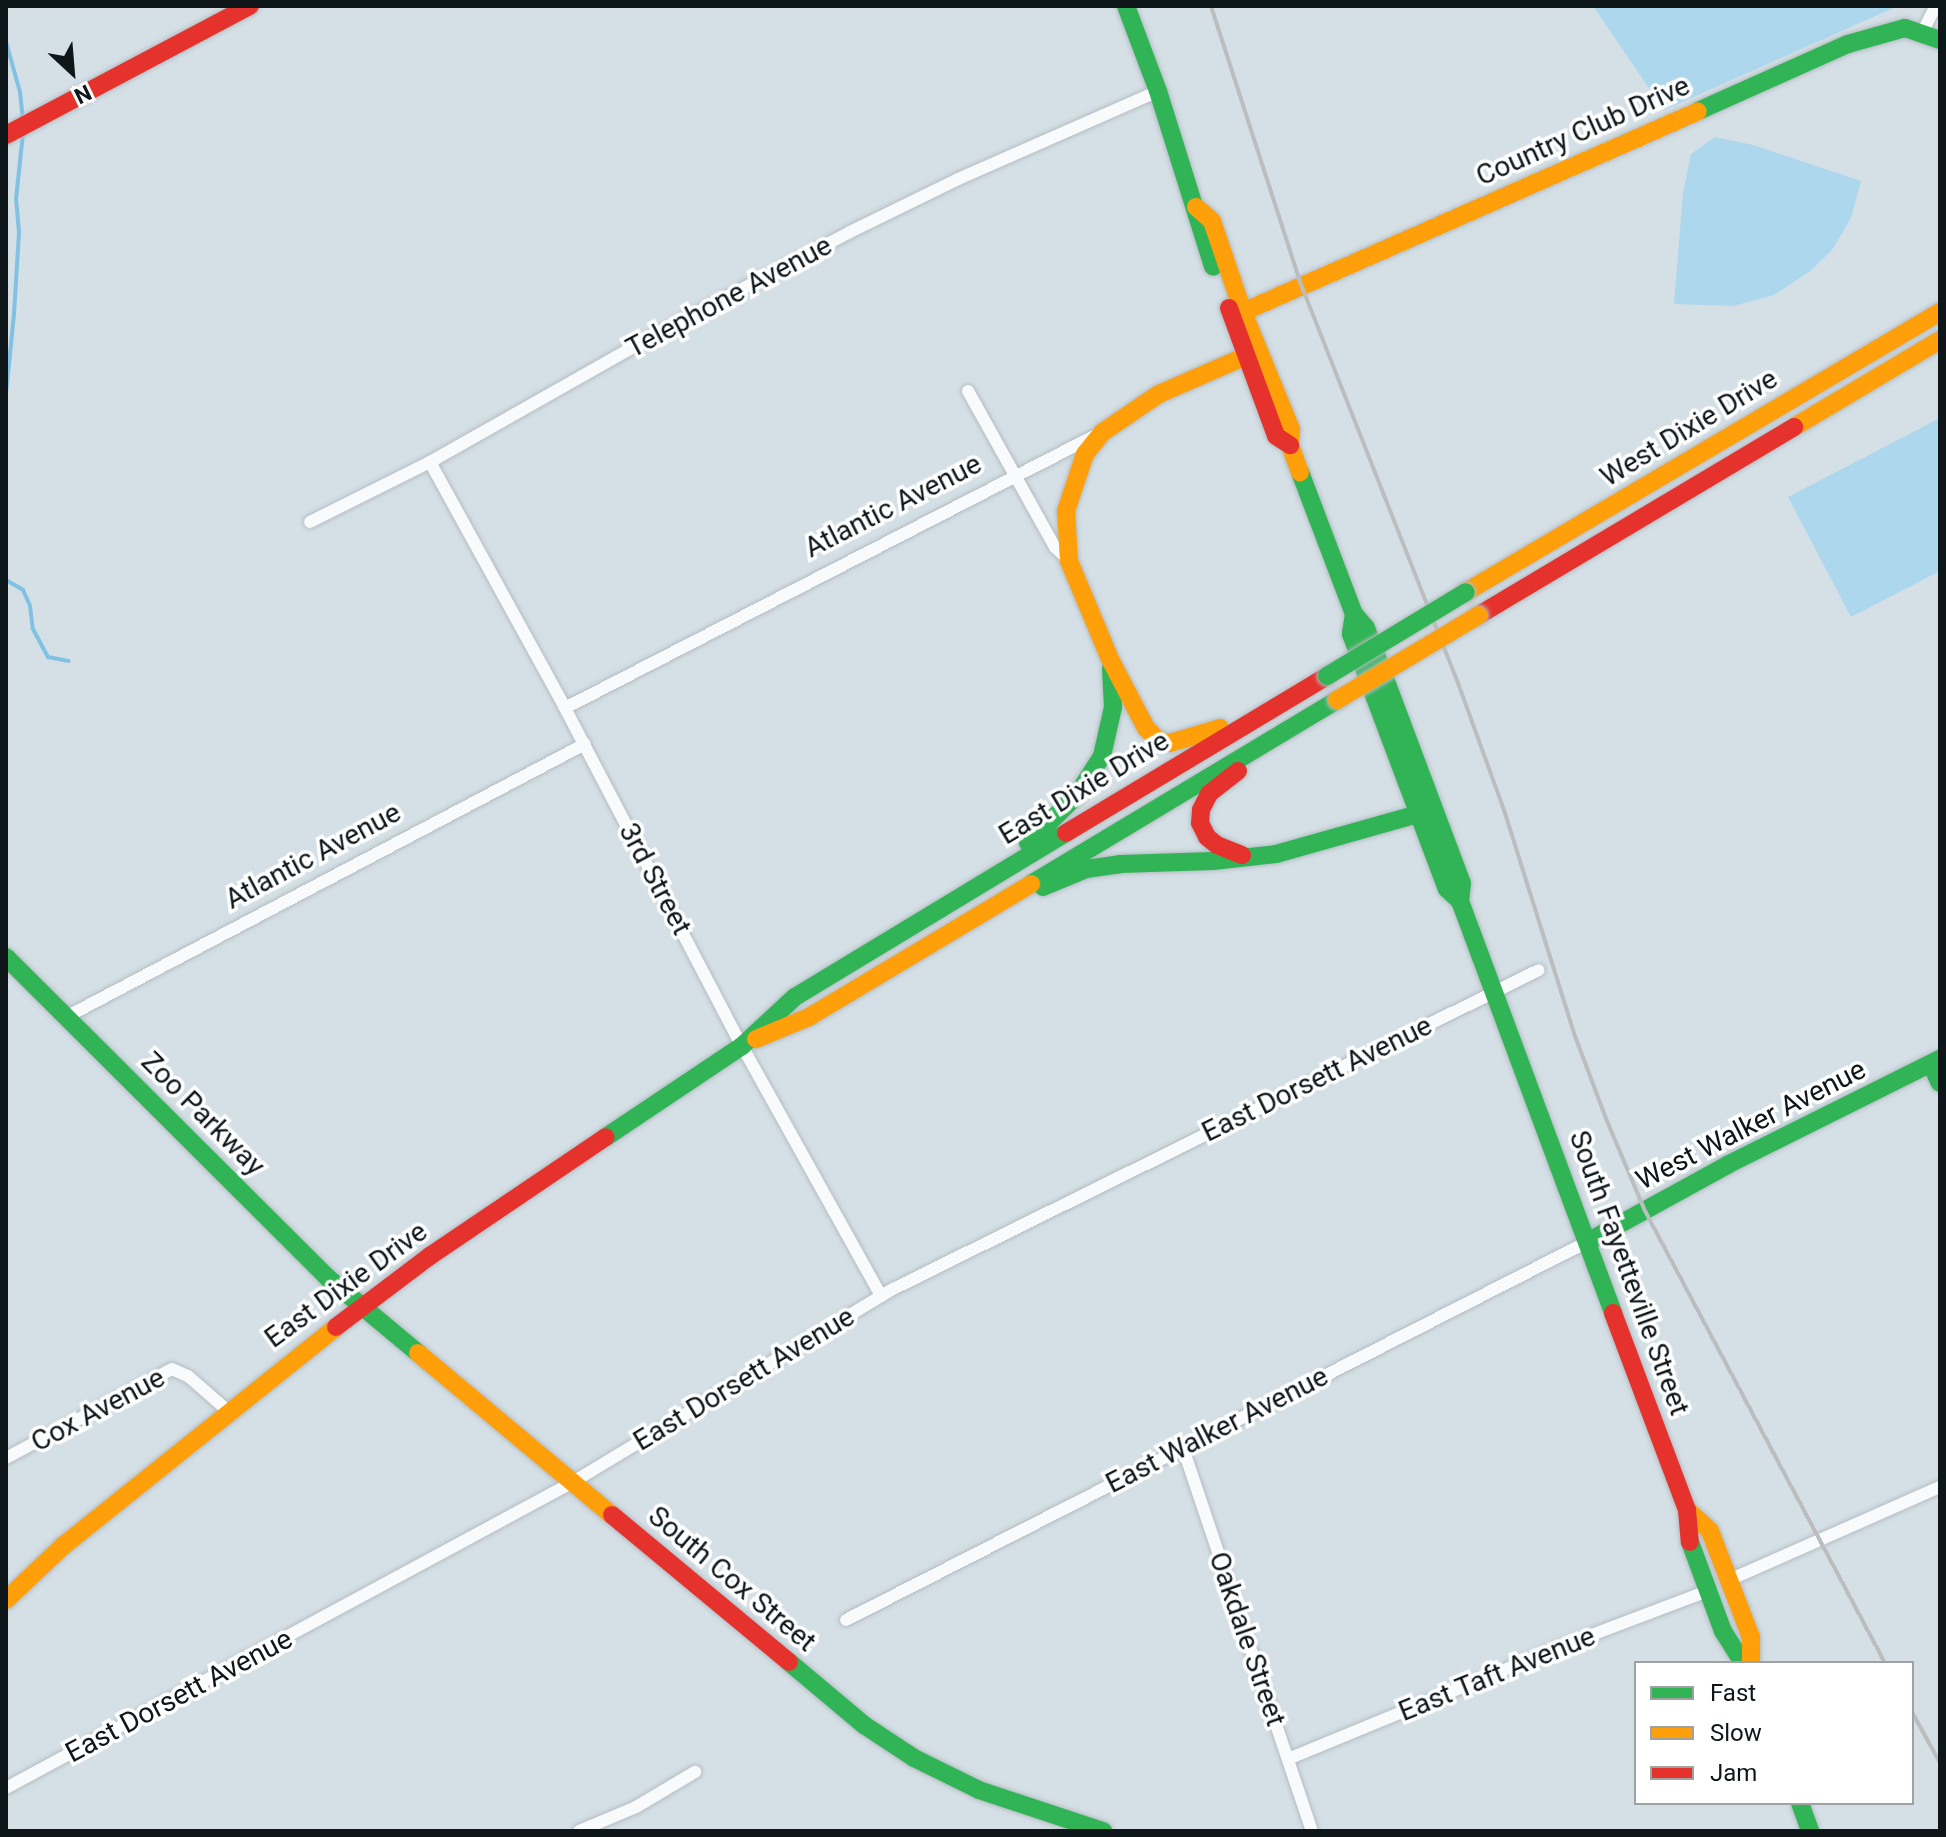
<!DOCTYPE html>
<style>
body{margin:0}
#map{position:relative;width:1946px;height:1837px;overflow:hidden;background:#d5e0e6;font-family:Roboto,sans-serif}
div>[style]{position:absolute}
.green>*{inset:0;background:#add7ed}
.stream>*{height:4px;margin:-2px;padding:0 2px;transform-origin:2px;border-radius:2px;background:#82c1e2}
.roads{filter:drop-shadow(0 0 2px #b4bdc3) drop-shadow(0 0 2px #b4bdc3)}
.street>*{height:12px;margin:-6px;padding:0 6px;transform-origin:6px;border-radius:6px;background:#f9fafb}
.fast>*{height:18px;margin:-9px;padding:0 9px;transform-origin:9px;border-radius:9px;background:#30b455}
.slow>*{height:18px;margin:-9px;padding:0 9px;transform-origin:9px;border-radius:9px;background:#ff9f0a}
.jam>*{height:18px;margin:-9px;padding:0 9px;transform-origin:9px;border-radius:9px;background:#e5322d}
.rail>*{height:4px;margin:-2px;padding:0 2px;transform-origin:2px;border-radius:2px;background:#bbbdbf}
.bridges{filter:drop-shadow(0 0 2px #b7bcc0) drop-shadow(0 0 2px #b7bcc0)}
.fast-bridge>*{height:18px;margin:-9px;padding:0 9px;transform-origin:9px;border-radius:9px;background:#30b455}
.slow-bridge>*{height:18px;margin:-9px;padding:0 9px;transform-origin:9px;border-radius:9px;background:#ff9f0a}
span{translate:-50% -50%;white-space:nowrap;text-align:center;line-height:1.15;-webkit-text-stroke:7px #fff;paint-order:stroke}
.street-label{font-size:28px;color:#0e161a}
.frame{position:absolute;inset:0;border:8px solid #0e161a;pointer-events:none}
.legend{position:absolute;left:1634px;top:1661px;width:280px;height:144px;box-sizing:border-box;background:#fff;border:2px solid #9fa2a3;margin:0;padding:10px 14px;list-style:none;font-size:24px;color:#0e161a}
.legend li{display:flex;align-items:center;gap:16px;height:40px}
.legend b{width:40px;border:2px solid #9fa2a3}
.north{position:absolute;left:32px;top:32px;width:80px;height:80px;-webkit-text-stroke:6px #fff;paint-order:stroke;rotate:154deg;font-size:22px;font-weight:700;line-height:32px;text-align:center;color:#0e161a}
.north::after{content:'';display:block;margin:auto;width:28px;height:36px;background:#0e161a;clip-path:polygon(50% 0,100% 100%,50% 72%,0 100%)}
</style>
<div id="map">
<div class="green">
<div style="clip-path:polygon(1593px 6px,1898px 6px,1664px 110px)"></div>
<div style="clip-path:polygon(1715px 137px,1753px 145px,1861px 181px,1851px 218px,1832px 250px,1809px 272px,1774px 295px,1733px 306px,1674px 304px,1683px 193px,1691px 154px)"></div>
<div style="clip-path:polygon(1940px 418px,1940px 571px,1851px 617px,1788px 497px)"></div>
</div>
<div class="stream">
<div style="left:6px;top:42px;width:52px;rotate:74.4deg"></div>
<div style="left:20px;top:92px;width:29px;rotate:84deg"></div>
<div style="left:6px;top:394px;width:80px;rotate:-84.3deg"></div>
<div style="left:14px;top:314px;width:82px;rotate:-86.5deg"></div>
<div style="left:19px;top:232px;width:33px;rotate:-95deg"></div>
<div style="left:16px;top:199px;width:65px;rotate:-83.9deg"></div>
<div style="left:6px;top:580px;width:20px;rotate:30deg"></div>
<div style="left:23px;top:590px;width:17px;rotate:66deg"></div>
<div style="left:30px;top:606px;width:23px;rotate:83deg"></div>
<div style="left:33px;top:629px;width:32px;rotate:62deg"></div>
<div style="left:48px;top:657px;width:21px;rotate:11deg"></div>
</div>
<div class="roads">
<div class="street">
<div style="left:1923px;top:31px;width:28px;rotate:-63deg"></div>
<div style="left:968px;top:391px;width:179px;rotate:60.9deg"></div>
<div style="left:1055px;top:547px;width:18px;rotate:43deg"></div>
<div style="left:430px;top:462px;width:281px;rotate:61.2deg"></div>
<div style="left:565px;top:708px;width:382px;rotate:62.4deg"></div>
<div style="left:742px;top:1046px;width:286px;rotate:60.9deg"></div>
<div style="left:310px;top:522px;width:134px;rotate:-26.6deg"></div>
<div style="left:430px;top:462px;width:254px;rotate:-29.5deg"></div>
<div style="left:651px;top:337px;width:225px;rotate:-27.8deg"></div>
<div style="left:850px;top:232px;width:120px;rotate:-26.1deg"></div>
<div style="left:958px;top:179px;width:219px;rotate:-23.7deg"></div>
<div style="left:565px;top:708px;width:597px;rotate:-27.21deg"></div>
<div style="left:68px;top:1016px;width:584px;rotate:-27.75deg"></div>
<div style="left:1183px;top:1448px;width:404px;rotate:71.4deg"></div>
<div style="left:6px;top:1458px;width:188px;rotate:-28.2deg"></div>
<div style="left:172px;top:1369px;width:17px;rotate:24deg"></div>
<div style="left:188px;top:1376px;width:52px;rotate:41.1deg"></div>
<div style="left:1729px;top:1580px;width:231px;rotate:-23.8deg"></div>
<div style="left:846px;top:1620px;width:834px;rotate:-27.03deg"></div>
<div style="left:1288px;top:1759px;width:286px;rotate:-22.4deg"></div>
<div style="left:1552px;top:1650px;width:166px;rotate:-20.8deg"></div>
<div style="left:6px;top:1788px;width:644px;rotate:-28.35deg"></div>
<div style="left:573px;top:1482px;width:374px;rotate:-31.1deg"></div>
<div style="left:893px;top:1289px;width:720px;rotate:-26.28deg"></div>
<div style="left:579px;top:1831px;width:62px;rotate:-22.8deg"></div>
<div style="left:636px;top:1807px;width:69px;rotate:-30.7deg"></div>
</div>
<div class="fast">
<div style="left:1126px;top:6px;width:91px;rotate:69.4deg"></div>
<div style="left:1158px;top:91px;width:184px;rotate:72.6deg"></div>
<div style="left:1698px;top:111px;width:164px;rotate:-24.1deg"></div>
<div style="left:1848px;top:44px;width:59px;rotate:-15.7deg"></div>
<div style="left:1905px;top:28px;width:37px;rotate:19deg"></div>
<div style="left:1300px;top:472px;width:152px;rotate:69.2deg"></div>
<div style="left:1354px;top:614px;width:18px;rotate:49deg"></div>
<div style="left:1366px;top:628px;width:272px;rotate:69.4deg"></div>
<div style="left:1462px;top:883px;width:18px;rotate:96deg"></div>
<div style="left:1460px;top:901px;width:439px;rotate:69.6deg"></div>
<div style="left:1354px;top:614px;width:20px;rotate:99deg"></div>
<div style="left:1351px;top:634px;width:272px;rotate:69.4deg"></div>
<div style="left:1447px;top:889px;width:18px;rotate:43deg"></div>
<div style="left:1028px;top:843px;width:69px;rotate:-44.4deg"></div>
<div style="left:1077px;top:795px;width:46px;rotate:-57.3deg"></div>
<div style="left:1102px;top:756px;width:50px;rotate:-77.3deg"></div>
<div style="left:1113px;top:707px;width:38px;rotate:-93deg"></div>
<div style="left:1031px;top:884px;width:357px;rotate:-31deg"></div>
<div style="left:1043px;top:887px;width:47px;rotate:-22.7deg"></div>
<div style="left:1086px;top:869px;width:34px;rotate:-8deg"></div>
<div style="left:1120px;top:864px;width:93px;rotate:-1.8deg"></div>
<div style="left:1213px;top:861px;width:63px;rotate:-6.3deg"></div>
<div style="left:1276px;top:854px;width:148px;rotate:-15.7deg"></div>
<div style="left:6px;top:957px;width:455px;rotate:44.9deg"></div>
<div style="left:328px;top:1278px;width:117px;rotate:39.8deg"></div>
<div style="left:1931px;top:1064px;width:21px;rotate:65deg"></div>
<div style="left:606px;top:1137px;width:164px;rotate:-33.8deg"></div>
<div style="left:742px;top:1046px;width:72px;rotate:-42.8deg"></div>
<div style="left:795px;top:997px;width:317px;rotate:-31.2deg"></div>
<div style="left:1589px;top:1241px;width:158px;rotate:-28.8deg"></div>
<div style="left:1727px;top:1165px;width:238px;rotate:-26.5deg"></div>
<div style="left:1690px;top:1542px;width:95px;rotate:69.7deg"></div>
<div style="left:1723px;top:1631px;width:38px;rotate:58deg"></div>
<div style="left:789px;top:1662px;width:98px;rotate:40deg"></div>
<div style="left:864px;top:1725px;width:60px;rotate:33.4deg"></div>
<div style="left:914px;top:1758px;width:72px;rotate:26.2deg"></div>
<div style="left:979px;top:1790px;width:131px;rotate:18.3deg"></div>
<div style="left:1800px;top:1803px;width:30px;rotate:70deg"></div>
</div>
<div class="slow">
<div style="left:1196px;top:207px;width:21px;rotate:41deg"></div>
<div style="left:1212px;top:221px;width:96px;rotate:71.2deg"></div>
<div style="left:1243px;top:312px;width:126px;rotate:67.7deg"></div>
<div style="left:1291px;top:429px;width:16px;rotate:94deg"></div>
<div style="left:1290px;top:445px;width:29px;rotate:70deg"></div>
<div style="left:1243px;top:312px;width:497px;rotate:-23.8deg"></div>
<div style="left:1794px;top:427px;width:170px;rotate:-30.8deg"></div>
<div style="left:1466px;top:592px;width:551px;rotate:-30.57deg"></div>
<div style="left:1220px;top:728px;width:52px;rotate:163.3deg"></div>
<div style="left:1170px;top:743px;width:11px;rotate:-170deg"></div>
<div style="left:1159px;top:741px;width:18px;rotate:-135deg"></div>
<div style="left:1146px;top:728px;width:78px;rotate:-117.6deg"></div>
<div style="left:1110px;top:659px;width:106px;rotate:-112.7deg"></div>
<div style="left:1069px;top:561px;width:50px;rotate:-93.4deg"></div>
<div style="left:1066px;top:511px;width:60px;rotate:-71.6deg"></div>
<div style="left:1085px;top:454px;width:28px;rotate:-51deg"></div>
<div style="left:1103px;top:432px;width:68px;rotate:-34.2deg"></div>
<div style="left:1159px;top:394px;width:95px;rotate:-23.6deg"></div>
<div style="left:756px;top:1039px;width:57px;rotate:-22.5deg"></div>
<div style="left:809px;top:1017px;width:259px;rotate:-30.9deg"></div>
<div style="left:418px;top:1353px;width:253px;rotate:39.9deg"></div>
<div style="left:1687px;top:1510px;width:31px;rotate:42deg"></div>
<div style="left:1710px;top:1531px;width:114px;rotate:68.9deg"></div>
<div style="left:1751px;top:1637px;width:26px;rotate:90deg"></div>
<div style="left:6px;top:1600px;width:79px;rotate:-43.5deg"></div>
<div style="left:63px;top:1546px;width:350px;rotate:-38.7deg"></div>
</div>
<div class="jam">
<div style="left:6px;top:135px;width:276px;rotate:-27.9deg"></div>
<div style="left:1229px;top:308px;width:136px;rotate:69.8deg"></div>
<div style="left:1276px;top:436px;width:17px;rotate:33deg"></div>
<div style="left:1479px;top:615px;width:367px;rotate:-30.8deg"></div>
<div style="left:1238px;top:771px;width:37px;rotate:142deg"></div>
<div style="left:1209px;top:794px;width:18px;rotate:117deg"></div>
<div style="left:1201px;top:810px;width:13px;rotate:94deg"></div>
<div style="left:1200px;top:823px;width:16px;rotate:63deg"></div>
<div style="left:1207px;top:837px;width:13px;rotate:39deg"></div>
<div style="left:1217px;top:845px;width:27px;rotate:22deg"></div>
<div style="left:1066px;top:833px;width:305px;rotate:-31deg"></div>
<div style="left:1613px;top:1313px;width:210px;rotate:69.4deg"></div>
<div style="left:1687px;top:1510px;width:32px;rotate:85deg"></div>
<div style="left:336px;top:1327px;width:118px;rotate:-37.1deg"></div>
<div style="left:430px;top:1256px;width:212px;rotate:-34.1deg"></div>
<div style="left:612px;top:1515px;width:230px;rotate:39.7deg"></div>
</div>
</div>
<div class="rail">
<div style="left:1211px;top:6px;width:295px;rotate:72.1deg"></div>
<div style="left:1302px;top:287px;width:426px;rotate:68.5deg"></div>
<div style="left:1458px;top:683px;width:138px;rotate:70.1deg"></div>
<div style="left:1505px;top:813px;width:234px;rotate:72.6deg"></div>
<div style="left:1575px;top:1036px;width:91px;rotate:69.4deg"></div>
<div style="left:1607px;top:1121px;width:98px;rotate:67.1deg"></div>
<div style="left:1645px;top:1211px;width:512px;rotate:62.03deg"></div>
<div style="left:1912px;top:1712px;width:58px;rotate:61.2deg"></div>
</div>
<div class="bridges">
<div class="fast-bridge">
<div style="left:1327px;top:676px;width:162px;rotate:-31.1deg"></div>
</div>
<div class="slow-bridge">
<div style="left:1337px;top:700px;width:165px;rotate:-30.9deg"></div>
</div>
</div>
<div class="street-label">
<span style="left:1583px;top:131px;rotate:-24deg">Country Club Drive</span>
<span style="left:729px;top:297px;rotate:-28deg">Telephone Avenue</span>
<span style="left:1689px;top:428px;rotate:-31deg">West Dixie Drive</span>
<span style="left:893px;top:506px;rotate:-27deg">Atlantic Avenue</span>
<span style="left:1084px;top:788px;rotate:-31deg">East Dixie Drive</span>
<span style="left:313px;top:856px;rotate:-28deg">Atlantic Avenue</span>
<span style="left:655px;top:879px;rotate:62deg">3rd Street</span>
<span style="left:1317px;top:1079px;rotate:-26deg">East Dorsett Avenue</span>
<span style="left:203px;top:1114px;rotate:45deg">Zoo Parkway</span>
<span style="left:1751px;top:1125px;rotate:-27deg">West Walker Avenue</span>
<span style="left:1629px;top:1273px;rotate:70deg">South Fayetteville Street</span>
<span style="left:346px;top:1285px;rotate:-36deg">East Dixie Drive</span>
<span style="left:744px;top:1379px;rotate:-31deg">East Dorsett Avenue</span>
<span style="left:98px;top:1410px;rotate:-28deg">Cox Avenue</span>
<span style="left:1217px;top:1430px;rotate:-27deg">East Walker Avenue</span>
<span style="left:732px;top:1579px;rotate:40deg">South Cox Street</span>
<span style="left:1247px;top:1639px;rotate:71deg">Oakdale Street</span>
<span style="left:1497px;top:1674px;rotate:-22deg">East Taft Avenue</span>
<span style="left:179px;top:1696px;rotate:-28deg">East Dorsett Avenue</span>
</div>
<div class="frame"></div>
<ul class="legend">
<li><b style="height:10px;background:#30b455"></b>Fast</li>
<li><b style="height:10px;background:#ff9f0a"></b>Slow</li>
<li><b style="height:10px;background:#e5322d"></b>Jam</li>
</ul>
<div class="north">N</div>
</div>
